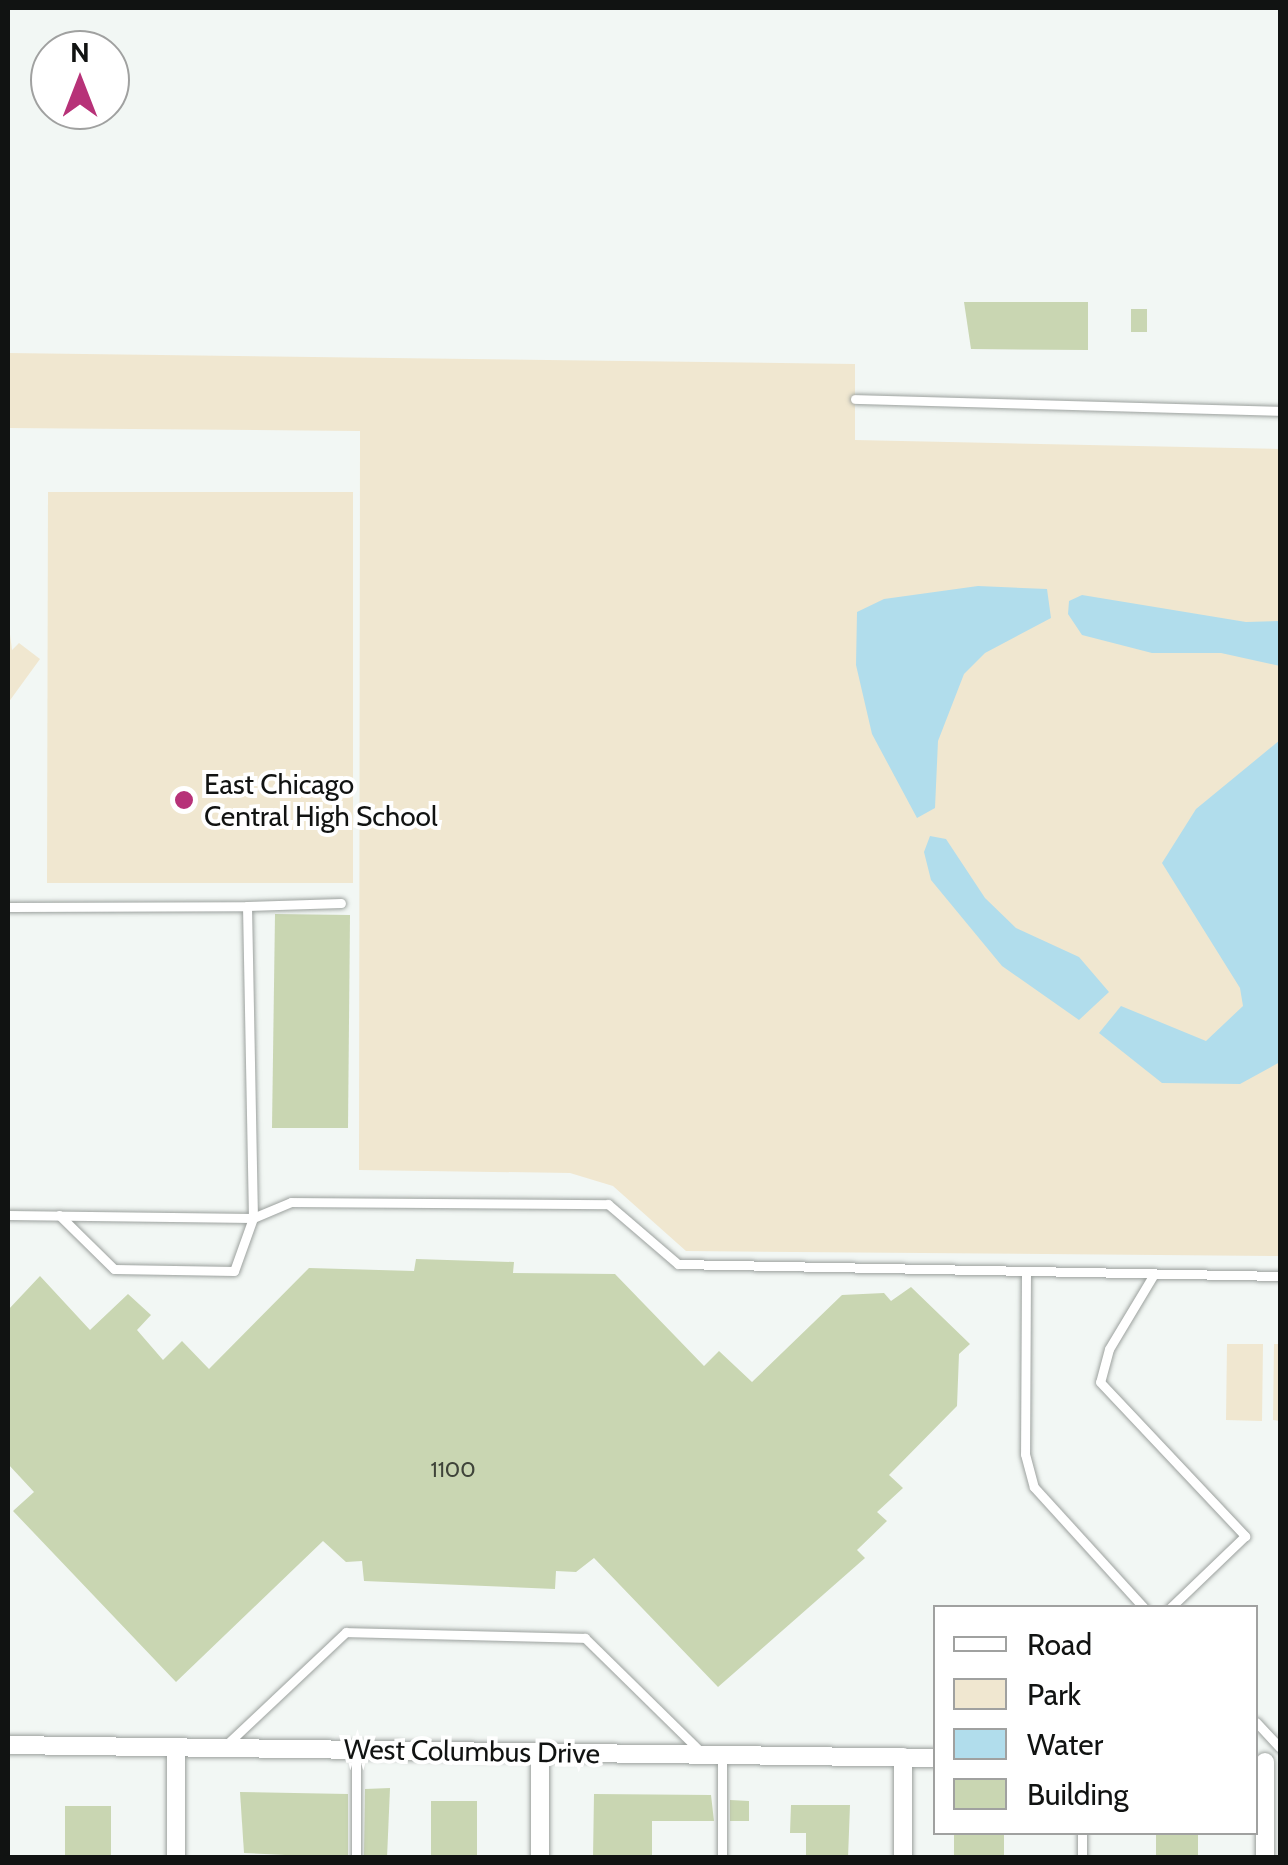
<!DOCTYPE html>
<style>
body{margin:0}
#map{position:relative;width:1288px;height:1865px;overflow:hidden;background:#f2f7f4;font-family:Cabin,sans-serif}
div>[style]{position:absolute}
.green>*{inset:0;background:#f0e7d0}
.water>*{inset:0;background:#b1ddec}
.building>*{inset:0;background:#c9d6b2}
.roads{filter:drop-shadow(0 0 2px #9ca19e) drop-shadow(0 0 2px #9ca19e)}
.service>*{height:9px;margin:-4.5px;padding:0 4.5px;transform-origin:4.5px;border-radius:4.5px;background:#fff}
.minor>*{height:18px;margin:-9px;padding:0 9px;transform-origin:9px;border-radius:9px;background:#fff}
.dots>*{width:28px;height:28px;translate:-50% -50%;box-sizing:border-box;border:5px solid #fff;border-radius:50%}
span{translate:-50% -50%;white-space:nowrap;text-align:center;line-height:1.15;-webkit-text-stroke:8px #fff;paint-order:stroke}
.number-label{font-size:22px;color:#3f443a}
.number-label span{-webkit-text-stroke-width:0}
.poi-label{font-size:28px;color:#111312}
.left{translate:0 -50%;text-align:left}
.street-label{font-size:28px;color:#111312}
.frame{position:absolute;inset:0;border:10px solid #111312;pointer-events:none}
.legend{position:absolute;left:933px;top:1605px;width:325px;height:230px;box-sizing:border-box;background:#fff;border:2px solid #a0a1a0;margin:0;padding:12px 18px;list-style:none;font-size:30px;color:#111312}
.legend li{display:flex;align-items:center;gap:20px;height:50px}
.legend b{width:50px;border:2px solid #a0a1a0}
.north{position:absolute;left:30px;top:30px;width:100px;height:100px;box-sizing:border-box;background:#fff;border:2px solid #a0a1a0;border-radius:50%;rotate:0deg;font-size:28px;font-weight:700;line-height:40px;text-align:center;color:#111312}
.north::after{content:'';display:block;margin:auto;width:35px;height:45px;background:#b73278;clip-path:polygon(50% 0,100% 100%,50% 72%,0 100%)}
</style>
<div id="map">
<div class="green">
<div style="clip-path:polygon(8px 353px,855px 364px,855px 440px,1280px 449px,1280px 1256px,686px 1251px,613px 1186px,570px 1173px,359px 1170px,360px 431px,8px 428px)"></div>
<div style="clip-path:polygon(48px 492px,353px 492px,353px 883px,47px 883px)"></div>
<div style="clip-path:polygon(8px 619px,12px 650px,19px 643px,40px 659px,8px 703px)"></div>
<div style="clip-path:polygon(1227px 1344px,1263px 1344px,1262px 1421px,1226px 1420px)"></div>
<div style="clip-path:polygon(1274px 1344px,1280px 1344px,1280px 1421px,1273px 1420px)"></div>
</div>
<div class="water">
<div style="clip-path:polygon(978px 586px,1047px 589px,1051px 618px,985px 653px,964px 674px,938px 741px,935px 808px,917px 818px,872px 734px,856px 665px,857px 612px,884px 599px)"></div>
<div style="clip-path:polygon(1082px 595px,1246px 622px,1280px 621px,1280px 666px,1221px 653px,1152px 653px,1082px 635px,1068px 614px,1069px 601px)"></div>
<div style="clip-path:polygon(1280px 740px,1280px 1062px,1240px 1084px,1162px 1083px,1099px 1033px,1121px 1006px,1206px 1041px,1243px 1006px,1240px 988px,1162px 863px,1196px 809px)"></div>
<div style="clip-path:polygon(930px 836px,946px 839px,985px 898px,1016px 928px,1079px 957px,1109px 992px,1079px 1020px,1002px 966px,931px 880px,924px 852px)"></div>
</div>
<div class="building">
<div style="clip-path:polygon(964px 302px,1088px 302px,1088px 350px,971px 349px)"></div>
<div style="clip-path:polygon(1131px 309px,1147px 309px,1147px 332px,1131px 332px)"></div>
<div style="clip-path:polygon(275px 914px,350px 915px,348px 1128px,272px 1128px)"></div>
<div style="clip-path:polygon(416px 1259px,514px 1262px,513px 1273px,615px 1274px,704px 1366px,719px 1351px,752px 1382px,842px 1295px,884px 1293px,891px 1301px,911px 1287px,970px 1344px,959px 1354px,957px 1406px,889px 1475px,903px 1488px,877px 1512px,887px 1521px,857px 1550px,865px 1558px,718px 1687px,594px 1558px,576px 1572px,556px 1571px,555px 1589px,364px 1581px,362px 1561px,346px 1562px,323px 1541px,176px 1682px,13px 1511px,34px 1492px,8px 1464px,8px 1310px,40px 1276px,90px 1330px,128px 1294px,151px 1315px,137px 1330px,163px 1360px,182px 1341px,209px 1369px,309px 1268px,414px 1271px)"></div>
<div style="clip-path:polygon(390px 1788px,387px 1858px,364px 1858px,365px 1789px)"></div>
<div style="clip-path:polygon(240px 1792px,348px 1794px,348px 1858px,244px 1853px)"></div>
<div style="clip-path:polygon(594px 1794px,711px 1795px,714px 1821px,652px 1821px,652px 1858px,593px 1858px)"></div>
<div style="clip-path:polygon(730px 1800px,749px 1801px,749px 1821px,730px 1821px)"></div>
<div style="clip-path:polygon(431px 1801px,477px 1801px,477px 1856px,431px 1855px)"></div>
<div style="clip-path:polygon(791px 1805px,850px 1805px,848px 1858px,806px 1858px,806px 1833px,790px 1833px)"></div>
<div style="clip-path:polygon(65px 1806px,111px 1806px,111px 1858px,65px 1858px)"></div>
<div style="clip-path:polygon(954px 1832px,1004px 1832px,1004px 1858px,954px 1858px)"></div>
<div style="clip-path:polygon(1156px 1832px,1198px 1832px,1198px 1858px,1156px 1858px)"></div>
</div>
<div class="roads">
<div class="service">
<div style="left:855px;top:399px;width:425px;rotate:1.6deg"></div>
<div style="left:247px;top:906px;width:94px;rotate:-1.8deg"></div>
<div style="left:8px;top:907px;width:239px;rotate:-0.2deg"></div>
<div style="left:247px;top:906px;width:312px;rotate:88.9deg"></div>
<div style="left:253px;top:1218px;width:56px;rotate:109.7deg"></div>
<div style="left:234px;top:1271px;width:120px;rotate:-179deg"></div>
<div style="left:114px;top:1269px;width:77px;rotate:-135.5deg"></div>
<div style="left:8px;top:1215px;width:245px;rotate:0.7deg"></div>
<div style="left:253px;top:1218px;width:41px;rotate:-22.8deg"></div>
<div style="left:291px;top:1202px;width:317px;rotate:0.4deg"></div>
<div style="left:608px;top:1204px;width:92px;rotate:40.6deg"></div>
<div style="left:678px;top:1264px;width:602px;rotate:1.14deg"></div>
<div style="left:1026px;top:1272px;width:182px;rotate:90.3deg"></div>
<div style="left:1025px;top:1454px;width:34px;rotate:75deg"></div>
<div style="left:1034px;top:1487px;width:164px;rotate:47.7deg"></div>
<div style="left:1154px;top:1274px;width:87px;rotate:121deg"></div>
<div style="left:1109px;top:1349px;width:34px;rotate:105deg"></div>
<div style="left:1100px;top:1382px;width:212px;rotate:46.7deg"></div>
<div style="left:1245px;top:1536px;width:104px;rotate:136.2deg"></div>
<div style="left:1256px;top:1722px;width:35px;rotate:47deg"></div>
<div style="left:225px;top:1746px;width:166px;rotate:-43.3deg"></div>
<div style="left:346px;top:1632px;width:239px;rotate:1.4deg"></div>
<div style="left:585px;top:1638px;width:163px;rotate:44.5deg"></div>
<div style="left:356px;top:1750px;width:108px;rotate:90deg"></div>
<div style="left:1082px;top:1832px;width:26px;rotate:90deg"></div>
<div style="left:722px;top:1858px;width:103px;rotate:-90deg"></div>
</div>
<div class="minor">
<div style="left:8px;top:1745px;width:928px;rotate:0.8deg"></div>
<div style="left:903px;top:1757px;width:101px;rotate:90deg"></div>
<div style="left:1265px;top:1762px;width:96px;rotate:90deg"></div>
<div style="left:176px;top:1858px;width:111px;rotate:-90deg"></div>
<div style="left:540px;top:1858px;width:106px;rotate:-90deg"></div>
</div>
</div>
<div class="dots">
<div style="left:184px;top:800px;background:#b73278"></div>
</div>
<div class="number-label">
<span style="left:453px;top:1470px">1100</span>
</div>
<div class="poi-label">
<span class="left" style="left:204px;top:800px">East Chicago<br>Central High School</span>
</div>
<div class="street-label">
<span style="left:472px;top:1751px;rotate:1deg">West Columbus Drive</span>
</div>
<div class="frame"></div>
<ul class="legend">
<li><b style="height:12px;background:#fff"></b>Road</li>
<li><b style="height:28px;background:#f0e7d0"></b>Park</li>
<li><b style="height:28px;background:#b1ddec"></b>Water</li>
<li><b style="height:28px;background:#c9d6b2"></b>Building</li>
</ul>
<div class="north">N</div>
</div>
